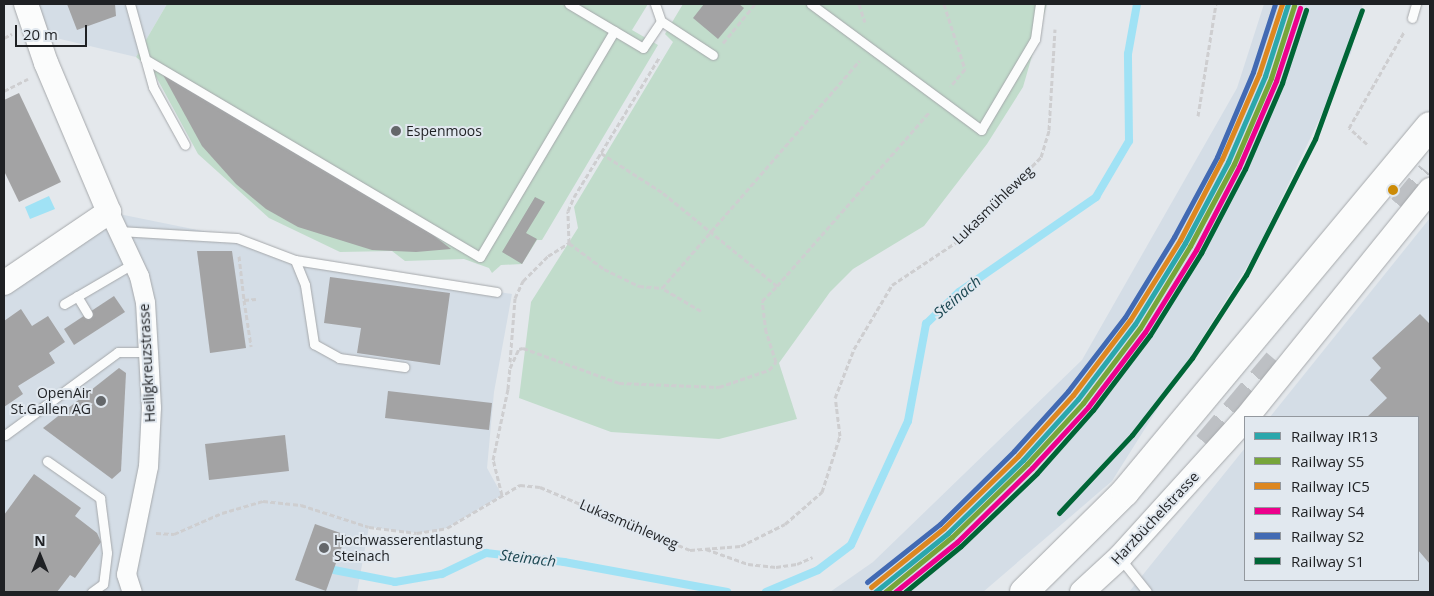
<!DOCTYPE html>
<meta charset="utf-8">
<style>
body{margin:0}
#map{position:relative;width:1434px;height:596px;overflow:hidden;background:#e4e8ec;font-family:"Open Sans",sans-serif}
div>[style]{position:absolute}
.built>*{inset:0;background:#d4dde6}
.green>*{inset:0;background:#c1dccb}
.water>*{inset:0;background:#a0e2f5}
.stream>*{height:8px;margin:-4px;padding:0 4px;transform-origin:4px;border-radius:4px;background:#a0e2f5}
.building>*{inset:0;background:#a3a3a4}
.motorway-tunnel>*{height:28px;margin-top:-14px;transform-origin:0;background:repeating-linear-gradient(90deg,#bdc0c4 0 28px,transparent 0 42px)}
.path>*{height:3px;margin-top:-1.5px;transform-origin:0;background:repeating-linear-gradient(90deg,#ceced0 0 5px,transparent 0 7.5px)}
.roads{filter:drop-shadow(0 0 1px #a5a8ab) drop-shadow(0 0 1px #a5a8ab)}
.service>*{height:9px;margin:-4.5px;padding:0 4.5px;transform-origin:4.5px;border-radius:4.5px;background:#fbfcfc}
.minor>*{height:19px;margin:-9.5px;padding:0 9.5px;transform-origin:9.5px;border-radius:9.5px;background:#fbfcfc}
.tertiary>*{height:24px;margin:-12px;padding:0 12px;transform-origin:12px;border-radius:12px;background:#fbfcfc}
.motorway>*{height:28px;margin:-14px;padding:0 14px;transform-origin:14px;border-radius:14px;background:#fbfcfc}
.rail-1>*{height:5px;margin:-2.5px;padding:0 2.5px;transform-origin:2.5px;border-radius:2.5px;background:#2ba7ac}
.rail-2>*{height:5px;margin:-2.5px;padding:0 2.5px;transform-origin:2.5px;border-radius:2.5px;background:#77a53a}
.rail-3>*{height:5px;margin:-2.5px;padding:0 2.5px;transform-origin:2.5px;border-radius:2.5px;background:#dd8720}
.rail-4>*{height:5px;margin:-2.5px;padding:0 2.5px;transform-origin:2.5px;border-radius:2.5px;background:#ec008c}
.rail-5>*{height:5px;margin:-2.5px;padding:0 2.5px;transform-origin:2.5px;border-radius:2.5px;background:#426ab3}
.rail-6>*{height:5px;margin:-2.5px;padding:0 2.5px;transform-origin:2.5px;border-radius:2.5px;background:#006536}
.dots>*{width:14px;height:14px;translate:-50% -50%;box-sizing:border-box;border:2px solid #e1e8ef;border-radius:50%}
span{translate:-50% -50%;white-space:nowrap;text-align:center;line-height:1.15;-webkit-text-stroke:4px #e1e8ef;paint-order:stroke}
.poi-label{font-size:14px;color:#1f2124}
.left{translate:0 -50%;text-align:left}
.right{translate:-100% -50%;text-align:right}
.street-label{font-size:14px;color:#1f2124}
.water-label{font-size:15px;color:#1d4852;font-style:italic}
.frame{position:absolute;inset:0;border:5px solid #1f2124;pointer-events:none}
.legend{position:absolute;left:1244px;top:416px;width:175px;height:165px;box-sizing:border-box;background:#e1e8ef;border:1px solid #93989e;margin:0;padding:6px 9px;list-style:none;font-size:15px;color:#1f2124}
.legend li{display:flex;align-items:center;gap:10px;height:25px}
.legend b{width:25px;border:1px solid #93989e}
.north{position:absolute;left:15px;top:531px;width:50px;height:50px;-webkit-text-stroke:4px #e1e8ef;paint-order:stroke;rotate:0deg;font-size:14px;font-weight:700;line-height:20px;text-align:center;color:#1f2124}
.north::after{content:'';display:block;margin:auto;width:18px;height:22px;background:#1f2124;clip-path:polygon(50% 0,100% 100%,50% 72%,0 100%)}
.scale{position:absolute;left:15px;top:25px;width:72px;height:22px;box-sizing:border-box;border:2px solid #1f2124;border-top:0;padding-left:6px;font-size:15px;line-height:18px;white-space:nowrap;color:#1f2124;-webkit-text-stroke:4px #e1e8ef;paint-order:stroke}
</style>
<div id="map">
<div class="built">
<div style="clip-path:polygon(26px 4px,167px 4px,136px 57px,35px 33px)"></div>
<div style="clip-path:polygon(1264px 4px,1363px 4px,1351px 53px,1255px 254px,1112px 481px,983px 592px,830px 592px,873px 562px,1082px 360px,1237px 88px)"></div>
<div style="clip-path:polygon(109px 212px,237px 238px,295px 260px,512px 294px,494px 392px,487px 468px,502px 495px,447px 528px,417px 533px,369px 527px,357px 592px,4px 592px,4px 283px)"></div>
<div style="clip-path:polygon(1430px 218px,1430px 592px,1129px 592px,1245px 448px,1245px 580px,1418px 580px,1418px 417px,1270px 417px)"></div>
</div>
<div class="green">
<div style="clip-path:polygon(167px 4px,648px 4px,632px 30px,658px 45px,542px 240px,537px 240px,522px 264px,501px 265px,492px 273px,489px 268px,464px 259px,405px 261px,392px 251px,340px 252px,269px 218px,198px 154px,153px 71px,136px 57px)"></div>
<div style="clip-path:polygon(683px 4px,1047px 4px,1023px 87px,987px 144px,924px 226px,853px 269px,830px 292px,779px 363px,797px 419px,719px 439px,611px 432px,519px 398px,531px 302px,578px 228px,574px 207px,673px 42px,665px 34px)"></div>
</div>
<div class="water">
<div style="clip-path:polygon(49px 196px,55px 209px,30px 219px,25px 207px)"></div>
</div>
<div class="stream">
<div style="left:334px;top:570px;width:62px;rotate:11.1deg"></div>
<div style="left:395px;top:582px;width:48px;rotate:-9.7deg"></div>
<div style="left:442px;top:574px;width:49px;rotate:-25.5deg"></div>
<div style="left:486px;top:553px;width:79px;rotate:6.6deg"></div>
<div style="left:564px;top:562px;width:166px;rotate:10.4deg"></div>
<div style="left:766px;top:592px;width:56px;rotate:-22.9deg"></div>
<div style="left:818px;top:570px;width:41px;rotate:-37.1deg"></div>
<div style="left:851px;top:545px;width:136px;rotate:-65.3deg"></div>
<div style="left:908px;top:421px;width:99px;rotate:-79.5deg"></div>
<div style="left:926px;top:324px;width:46px;rotate:-44.1deg"></div>
<div style="left:959px;top:292px;width:167px;rotate:-34.7deg"></div>
<div style="left:1096px;top:197px;width:65px;rotate:-59.5deg"></div>
<div style="left:1129px;top:141px;width:87px;rotate:-90.7deg"></div>
<div style="left:1128px;top:54px;width:51px;rotate:-79.8deg"></div>
</div>
<div class="building">
<div style="clip-path:polygon(67px 4px,115px 4px,116px 16px,77px 30px)"></div>
<div style="clip-path:polygon(704px 4px,739px 4px,744px 8px,718px 39px,693px 18px)"></div>
<div style="clip-path:polygon(162px 73px,410px 217px,451px 249px,416px 252px,372px 250px,298px 227px,266px 209px,236px 184px,202px 146px)"></div>
<div style="clip-path:polygon(19px 93px,61px 182px,19px 202px,4px 171px,4px 100px)"></div>
<div style="clip-path:polygon(535px 197px,545px 202px,526px 233px,537px 239px,522px 264px,502px 252px)"></div>
<div style="clip-path:polygon(197px 251px,232px 251px,246px 348px,210px 353px)"></div>
<div style="clip-path:polygon(330px 277px,450px 293px,440px 365px,357px 353px,361px 328px,324px 323px)"></div>
<div style="clip-path:polygon(114px 296px,125px 312px,74px 345px,64px 329px)"></div>
<div style="clip-path:polygon(21px 309px,32px 326px,48px 316px,65px 342px,49px 353px,55px 363px,18px 386px,23px 394px,4px 407px,4px 321px)"></div>
<div style="clip-path:polygon(1420px 314px,1430px 324px,1430px 564px,1418px 550px,1418px 417px,1367px 417px,1387px 398px,1370px 380px,1381px 368px,1372px 358px)"></div>
<div style="clip-path:polygon(119px 368px,126px 373px,121px 471px,112px 479px,43px 428px)"></div>
<div style="clip-path:polygon(388px 391px,492px 403px,489px 430px,385px 418px)"></div>
<div style="clip-path:polygon(285px 435px,289px 471px,209px 480px,205px 444px)"></div>
<div style="clip-path:polygon(34px 474px,81px 508px,75px 516px,97px 533px,101px 542px,75px 578px,70px 575px,57px 592px,4px 592px,4px 515px)"></div>
<div style="clip-path:polygon(315px 524px,346px 535px,326px 591px,295px 580px)"></div>
</div>
<div class="motorway-tunnel">
<div style="left:1402px;top:208px;width:44px;rotate:-50.5deg"></div>
<div style="left:1207px;top:445px;width:109px;rotate:-49.9deg"></div>
</div>
<div class="path">
<div style="left:859px;top:4px;width:19px;rotate:72deg"></div>
<div style="left:944px;top:4px;width:68px;rotate:72.1deg"></div>
<div style="left:965px;top:69px;width:23px;rotate:130deg"></div>
<div style="left:4px;top:38px;width:9px;rotate:-27deg"></div>
<div style="left:723px;top:43px;width:50px;rotate:-50.6deg"></div>
<div style="left:4px;top:91px;width:27px;rotate:-27deg"></div>
<div style="left:1198px;top:116px;width:113px;rotate:-80.9deg"></div>
<div style="left:1367px;top:144px;width:24px;rotate:-138deg"></div>
<div style="left:1349px;top:128px;width:111px;rotate:-60.2deg"></div>
<div style="left:601px;top:153px;width:74px;rotate:32.8deg"></div>
<div style="left:663px;top:193px;width:147px;rotate:39.2deg"></div>
<div style="left:777px;top:286px;width:232px;rotate:-48.8deg"></div>
<div style="left:569px;top:243px;width:32px;rotate:-92deg"></div>
<div style="left:568px;top:211px;width:15px;rotate:-67deg"></div>
<div style="left:574px;top:197px;width:165px;rotate:-58.6deg"></div>
<div style="left:239px;top:256px;width:44px;rotate:83.5deg"></div>
<div style="left:244px;top:300px;width:12px;rotate:-5deg"></div>
<div style="left:244px;top:300px;width:47px;rotate:81.3deg"></div>
<div style="left:701px;top:311px;width:45px;rotate:-149.5deg"></div>
<div style="left:662px;top:288px;width:301px;rotate:-49deg"></div>
<div style="left:510px;top:362px;width:64px;rotate:-85.5deg"></div>
<div style="left:515px;top:298px;width:19px;rotate:-65deg"></div>
<div style="left:523px;top:281px;width:35px;rotate:-45deg"></div>
<div style="left:548px;top:256px;width:25px;rotate:-32deg"></div>
<div style="left:569px;top:243px;width:44px;rotate:36.6deg"></div>
<div style="left:604px;top:269px;width:39px;rotate:26deg"></div>
<div style="left:639px;top:286px;width:23px;rotate:5deg"></div>
<div style="left:502px;top:495px;width:36px;rotate:-104deg"></div>
<div style="left:493px;top:460px;width:73px;rotate:-78.1deg"></div>
<div style="left:508px;top:389px;width:21px;rotate:-85deg"></div>
<div style="left:510px;top:368px;width:21px;rotate:-65deg"></div>
<div style="left:519px;top:349px;width:4px;rotate:-14deg"></div>
<div style="left:523px;top:348px;width:102px;rotate:20deg"></div>
<div style="left:619px;top:383px;width:100px;rotate:2.3deg"></div>
<div style="left:719px;top:387px;width:53px;rotate:-18.8deg"></div>
<div style="left:769px;top:370px;width:11px;rotate:-49deg"></div>
<div style="left:776px;top:362px;width:32px;rotate:-108deg"></div>
<div style="left:766px;top:332px;width:31px;rotate:-97deg"></div>
<div style="left:762px;top:301px;width:21px;rotate:-45deg"></div>
<div style="left:156px;top:533px;width:18px;rotate:3deg"></div>
<div style="left:174px;top:534px;width:52px;rotate:-23.6deg"></div>
<div style="left:222px;top:513px;width:43px;rotate:-16.3deg"></div>
<div style="left:263px;top:501px;width:38px;rotate:6deg"></div>
<div style="left:301px;top:505px;width:71px;rotate:17.9deg"></div>
<div style="left:369px;top:527px;width:48px;rotate:7.1deg"></div>
<div style="left:417px;top:533px;width:30px;rotate:-9deg"></div>
<div style="left:447px;top:528px;width:85px;rotate:-30.5deg"></div>
<div style="left:520px;top:485px;width:20px;rotate:6deg"></div>
<div style="left:540px;top:487px;width:163px;rotate:22.8deg"></div>
<div style="left:690px;top:550px;width:51px;rotate:-4.5deg"></div>
<div style="left:741px;top:546px;width:49px;rotate:-26.6deg"></div>
<div style="left:785px;top:524px;width:49px;rotate:-40.9deg"></div>
<div style="left:822px;top:492px;width:59px;rotate:-72.2deg"></div>
<div style="left:840px;top:436px;width:38px;rotate:-97deg"></div>
<div style="left:835px;top:398px;width:53px;rotate:-68.8deg"></div>
<div style="left:854px;top:349px;width:74px;rotate:-59.3deg"></div>
<div style="left:892px;top:285px;width:79px;rotate:-33.7deg"></div>
<div style="left:958px;top:241px;width:118px;rotate:-45.3deg"></div>
<div style="left:1041px;top:157px;width:28px;rotate:-73deg"></div>
<div style="left:1049px;top:130px;width:101px;rotate:-86.6deg"></div>
<div style="left:706px;top:549px;width:45px;rotate:19.7deg"></div>
<div style="left:748px;top:564px;width:28px;rotate:6deg"></div>
<div style="left:776px;top:567px;width:21px;rotate:-8deg"></div>
<div style="left:797px;top:564px;width:17px;rotate:-24deg"></div>
</div>
<div class="roads">
<div class="service">
<div style="left:130px;top:4px;width:86px;rotate:74.5deg"></div>
<div style="left:153px;top:87px;width:66px;rotate:61.1deg"></div>
<div style="left:569px;top:4px;width:86px;rotate:30.7deg"></div>
<div style="left:643px;top:48px;width:32px;rotate:-56deg"></div>
<div style="left:655px;top:4px;width:18px;rotate:71deg"></div>
<div style="left:661px;top:21px;width:62px;rotate:33.2deg"></div>
<div style="left:811px;top:4px;width:212px;rotate:36.5deg"></div>
<div style="left:981px;top:130px;width:106px;rotate:-59.3deg"></div>
<div style="left:1035px;top:39px;width:35px;rotate:-82deg"></div>
<div style="left:1412px;top:18px;width:15px;rotate:-74deg"></div>
<div style="left:145px;top:59px;width:389px;rotate:30.6deg"></div>
<div style="left:480px;top:257px;width:263px;rotate:-59.3deg"></div>
<div style="left:119px;top:231px;width:118px;rotate:3.4deg"></div>
<div style="left:237px;top:238px;width:62px;rotate:20.8deg"></div>
<div style="left:295px;top:260px;width:204px;rotate:9deg"></div>
<div style="left:295px;top:260px;width:27px;rotate:68deg"></div>
<div style="left:305px;top:285px;width:60px;rotate:81.3deg"></div>
<div style="left:314px;top:344px;width:29px;rotate:29deg"></div>
<div style="left:339px;top:358px;width:66px;rotate:7.9deg"></div>
<div style="left:77px;top:296px;width:21px;rotate:59deg"></div>
<div style="left:64px;top:304px;width:81px;rotate:-30.4deg"></div>
<div style="left:5px;top:435px;width:140px;rotate:-36.3deg"></div>
<div style="left:118px;top:352px;width:30px"></div>
<div style="left:47px;top:461px;width:65px;rotate:34.9deg"></div>
<div style="left:100px;top:498px;width:55px;rotate:82.7deg"></div>
<div style="left:107px;top:553px;width:31px;rotate:97deg"></div>
<div style="left:103px;top:584px;width:14px;rotate:144deg"></div>
<div style="left:1120px;top:558px;width:43px;rotate:51.5deg"></div>
</div>
<div class="minor">
<div style="left:109px;top:212px;width:71px;rotate:64.9deg"></div>
<div style="left:139px;top:276px;width:27px;rotate:77deg"></div>
<div style="left:145px;top:302px;width:50px;rotate:86.6deg"></div>
<div style="left:148px;top:352px;width:55px;rotate:86.9deg"></div>
<div style="left:151px;top:407px;width:59px;rotate:92.9deg"></div>
<div style="left:148px;top:466px;width:110px;rotate:101.5deg"></div>
<div style="left:126px;top:574px;width:19px;rotate:72deg"></div>
</div>
<div class="tertiary">
<div style="left:4px;top:283px;width:127px;rotate:-34.1deg"></div>
<div style="left:109px;top:212px;width:162px;rotate:-112.9deg"></div>
<div style="left:46px;top:63px;width:62px;rotate:-108.7deg"></div>
<div style="left:1247px;top:417px;width:292px;rotate:-51.1deg"></div>
<div style="left:1082px;top:592px;width:52px;rotate:-42.6deg"></div>
<div style="left:1120px;top:557px;width:186px;rotate:-47.8deg"></div>
</div>
<div class="motorway">
<div style="left:1024px;top:592px;width:142px;rotate:-44.7deg"></div>
<div style="left:1125px;top:492px;width:476px;rotate:-50.2deg"></div>
</div>
</div>
<div class="rail-1">
<div style="left:875px;top:592px;width:94px;rotate:-38.9deg"></div>
<div style="left:948px;top:533px;width:105px;rotate:-44.2deg"></div>
<div style="left:1023px;top:460px;width:82px;rotate:-48deg"></div>
<div style="left:1078px;top:399px;width:94px;rotate:-52.8deg"></div>
<div style="left:1135px;top:324px;width:95px;rotate:-58.3deg"></div>
<div style="left:1185px;top:243px;width:92px;rotate:-62deg"></div>
<div style="left:1228px;top:162px;width:94px;rotate:-66.7deg"></div>
<div style="left:1265px;top:76px;width:76px;rotate:-72.3deg"></div>
</div>
<div class="rail-2">
<div style="left:885px;top:592px;width:87px;rotate:-39.4deg"></div>
<div style="left:952px;top:537px;width:105px;rotate:-44.2deg"></div>
<div style="left:1027px;top:464px;width:83px;rotate:-47.4deg"></div>
<div style="left:1083px;top:403px;width:94px;rotate:-52.8deg"></div>
<div style="left:1140px;top:328px;width:96px;rotate:-58.6deg"></div>
<div style="left:1190px;top:246px;width:93px;rotate:-61.8deg"></div>
<div style="left:1234px;top:164px;width:94px;rotate:-66.7deg"></div>
<div style="left:1271px;top:78px;width:76px;rotate:-72.3deg"></div>
</div>
<div class="rail-3">
<div style="left:871px;top:587px;width:94px;rotate:-38.9deg"></div>
<div style="left:944px;top:528px;width:103px;rotate:-44.2deg"></div>
<div style="left:1018px;top:456px;width:82px;rotate:-48deg"></div>
<div style="left:1073px;top:395px;width:94px;rotate:-52.8deg"></div>
<div style="left:1130px;top:320px;width:94px;rotate:-58deg"></div>
<div style="left:1180px;top:240px;width:91px;rotate:-62.6deg"></div>
<div style="left:1222px;top:159px;width:93px;rotate:-66.5deg"></div>
<div style="left:1259px;top:74px;width:74px;rotate:-71.8deg"></div>
</div>
<div class="rail-4">
<div style="left:895px;top:592px;width:80px;rotate:-38.9deg"></div>
<div style="left:957px;top:542px;width:105px;rotate:-44.6deg"></div>
<div style="left:1032px;top:468px;width:83px;rotate:-47.4deg"></div>
<div style="left:1088px;top:407px;width:94px;rotate:-52.8deg"></div>
<div style="left:1145px;top:332px;width:97px;rotate:-58.1deg"></div>
<div style="left:1196px;top:250px;width:93px;rotate:-62.6deg"></div>
<div style="left:1239px;top:167px;width:94px;rotate:-66.7deg"></div>
<div style="left:1276px;top:81px;width:77px;rotate:-71.8deg"></div>
</div>
<div class="rail-5">
<div style="left:867px;top:582px;width:93px;rotate:-38.5deg"></div>
<div style="left:940px;top:524px;width:104px;rotate:-44.6deg"></div>
<div style="left:1014px;top:451px;width:81px;rotate:-48deg"></div>
<div style="left:1068px;top:391px;width:93px;rotate:-52.4deg"></div>
<div style="left:1125px;top:317px;width:94px;rotate:-58.5deg"></div>
<div style="left:1174px;top:237px;width:91px;rotate:-61.7deg"></div>
<div style="left:1217px;top:157px;width:92px;rotate:-67deg"></div>
<div style="left:1253px;top:72px;width:71px;rotate:-72.1deg"></div>
</div>
<div class="rail-6">
<div style="left:1059px;top:513px;width:107px;rotate:-46.9deg"></div>
<div style="left:1132px;top:435px;width:98px;rotate:-52.1deg"></div>
<div style="left:1192px;top:358px;width:99px;rotate:-57deg"></div>
<div style="left:1246px;top:275px;width:153px;rotate:-63.1deg"></div>
<div style="left:1315px;top:139px;width:137px;rotate:-70deg"></div>
<div style="left:905px;top:592px;width:72px;rotate:-39.4deg"></div>
<div style="left:961px;top:546px;width:105px;rotate:-43.8deg"></div>
<div style="left:1037px;top:473px;width:84px;rotate:-48.4deg"></div>
<div style="left:1093px;top:410px;width:94px;rotate:-52.8deg"></div>
<div style="left:1150px;top:335px;width:97px;rotate:-58.1deg"></div>
<div style="left:1201px;top:253px;width:95px;rotate:-62.4deg"></div>
<div style="left:1245px;top:169px;width:94px;rotate:-66.7deg"></div>
<div style="left:1282px;top:83px;width:77px;rotate:-71.8deg"></div>
</div>
<div class="dots">
<div style="left:396px;top:131px;background:#64676a"></div>
<div style="left:1393px;top:190px;background:#cc8b07"></div>
<div style="left:101px;top:401px;background:#64676a"></div>
<div style="left:324px;top:548px;background:#64676a"></div>
</div>
<div class="poi-label">
<span class="left" style="left:406px;top:131px">Espenmoos</span>
<span class="right" style="left:91px;top:401px">OpenAir<br>St.Gallen AG</span>
<span class="left" style="left:334px;top:548px">Hochwasserentlastung<br>Steinach</span>
</div>
<div class="street-label">
<span style="left:993px;top:205px;rotate:-44deg">Lukasmühleweg</span>
<span style="left:147px;top:363px;rotate:-93deg">Heiligkreuzstrasse</span>
<span style="left:1155px;top:518px;rotate:-47deg">Harzbüchelstrasse</span>
<span style="left:629px;top:524px;rotate:23deg">Lukasmühleweg</span>
</div>
<div class="water-label">
<span style="left:957px;top:297px;rotate:-40deg">Steinach</span>
<span style="left:528px;top:558px;rotate:7deg">Steinach</span>
</div>
<div class="frame"></div>
<ul class="legend">
<li><b style="height:6px;background:#2ba7ac"></b>Railway IR13</li>
<li><b style="height:6px;background:#77a53a"></b>Railway S5</li>
<li><b style="height:6px;background:#dd8720"></b>Railway IC5</li>
<li><b style="height:6px;background:#ec008c"></b>Railway S4</li>
<li><b style="height:6px;background:#426ab3"></b>Railway S2</li>
<li><b style="height:6px;background:#006536"></b>Railway S1</li>
</ul>
<div class="north">N</div>
<div class="scale">20 m</div>
</div>
